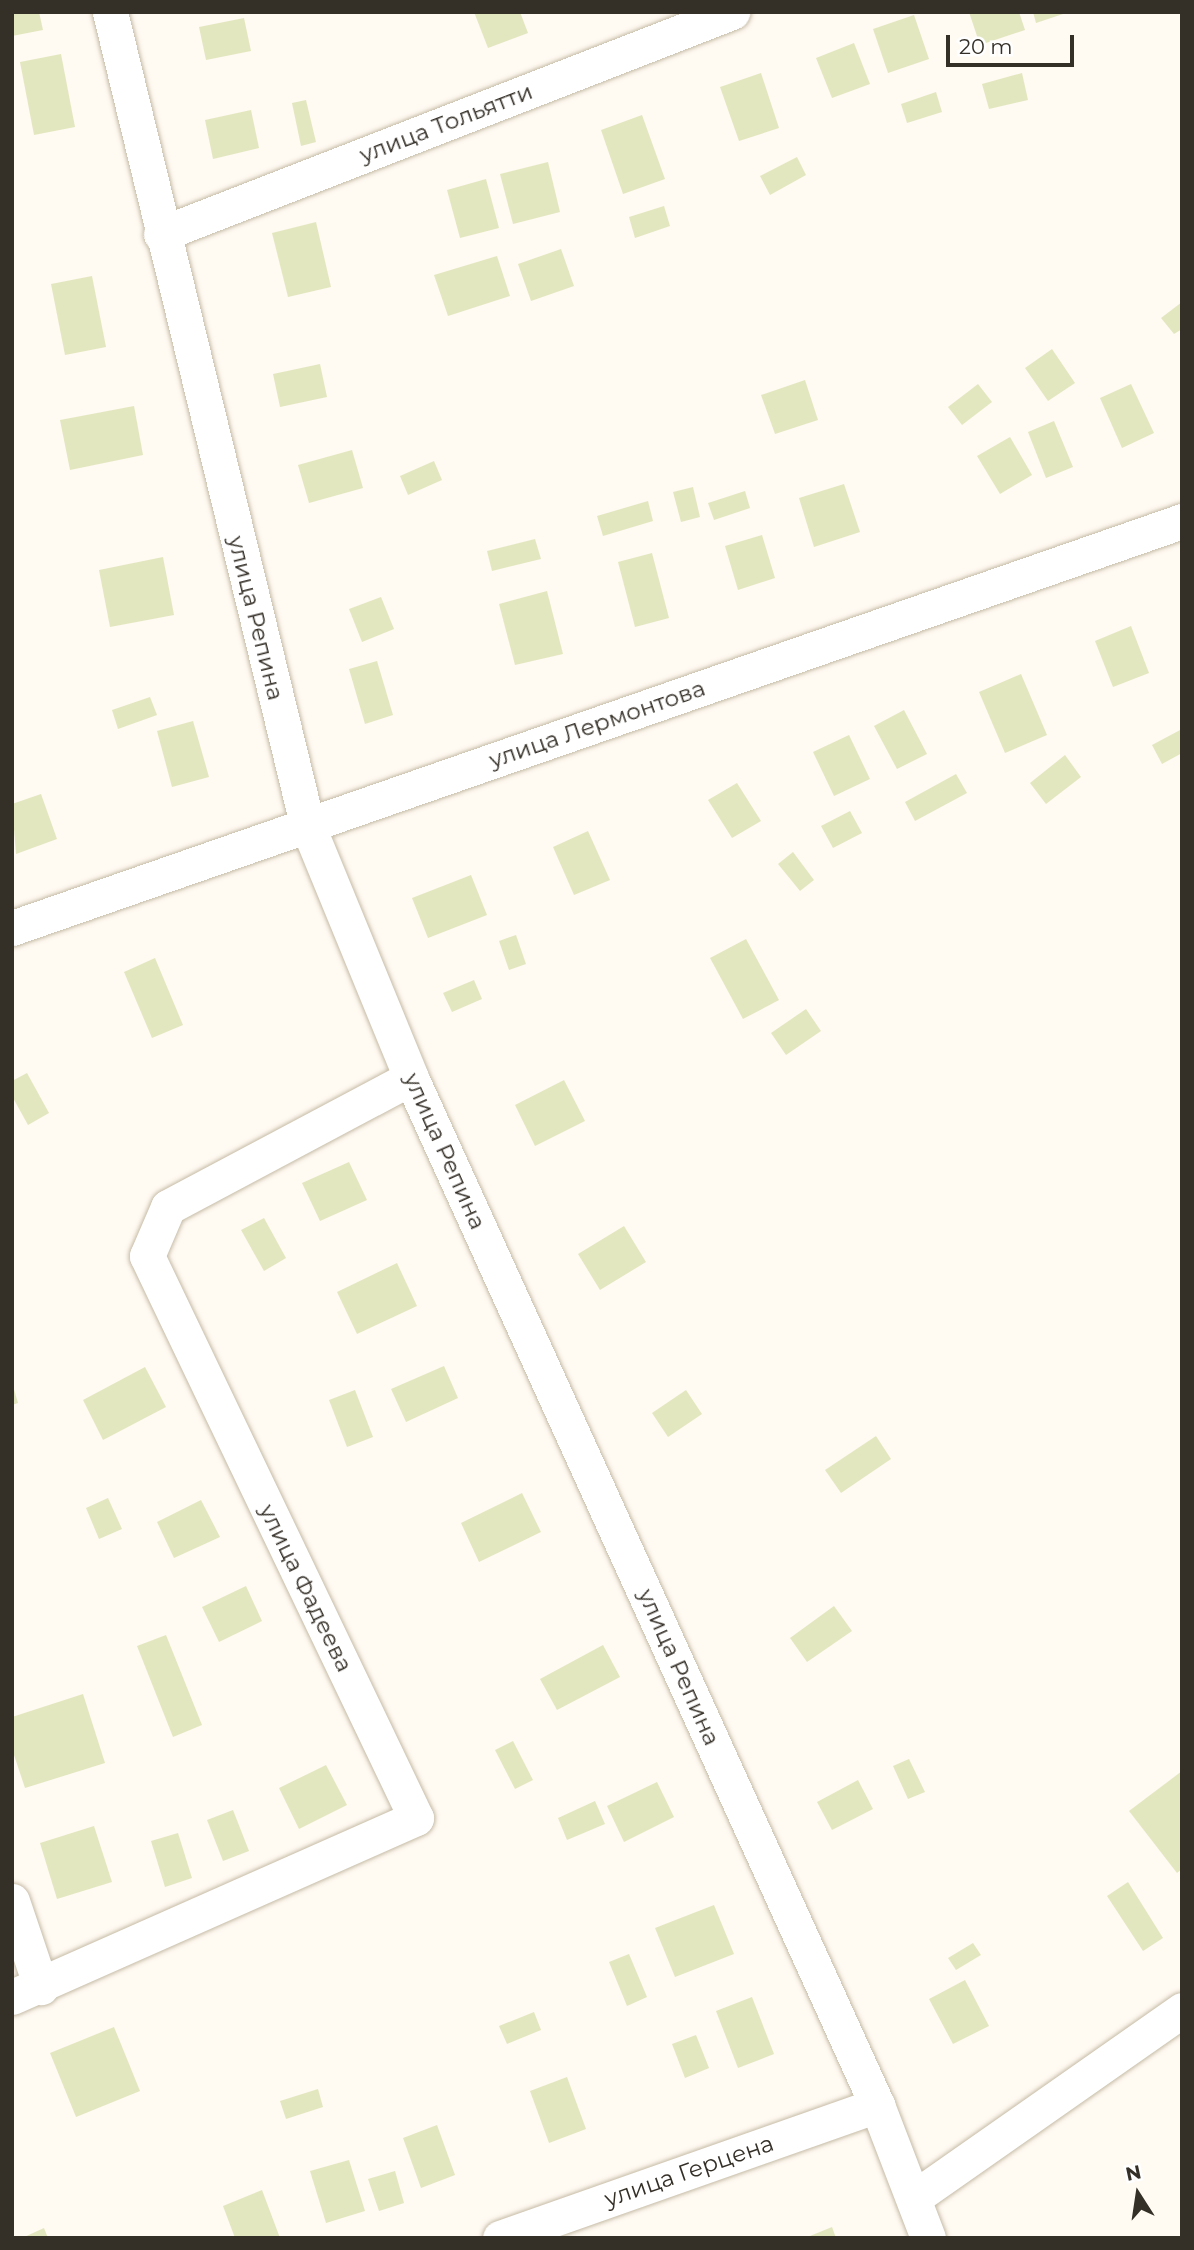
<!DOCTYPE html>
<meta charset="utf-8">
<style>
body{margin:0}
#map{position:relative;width:1194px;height:2250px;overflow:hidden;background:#fffaf2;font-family:Montserrat,sans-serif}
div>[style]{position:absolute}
.building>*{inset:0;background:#e3e7bf}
.roads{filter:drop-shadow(0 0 2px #c6bba6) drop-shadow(0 0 2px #c6bba6)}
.street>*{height:35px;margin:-17.5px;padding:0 17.5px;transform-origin:17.5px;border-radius:17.5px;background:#fff}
span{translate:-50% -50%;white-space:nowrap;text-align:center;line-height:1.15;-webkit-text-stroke:5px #fff;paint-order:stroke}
.street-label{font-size:23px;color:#342f27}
.frame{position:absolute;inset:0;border:14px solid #342f27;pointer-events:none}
.north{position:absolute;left:1103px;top:2159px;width:70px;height:70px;-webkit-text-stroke:5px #fff;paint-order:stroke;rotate:348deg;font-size:19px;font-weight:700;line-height:28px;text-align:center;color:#342f27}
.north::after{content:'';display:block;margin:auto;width:24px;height:32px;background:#342f27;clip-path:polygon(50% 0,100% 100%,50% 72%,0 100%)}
.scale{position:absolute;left:946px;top:35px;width:128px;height:32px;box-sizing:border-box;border:4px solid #342f27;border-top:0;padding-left:9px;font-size:21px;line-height:24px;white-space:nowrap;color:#342f27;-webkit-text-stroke:5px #fff;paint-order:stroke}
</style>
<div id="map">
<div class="building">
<div style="clip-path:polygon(12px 12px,39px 12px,43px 30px,12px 36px)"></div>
<div style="clip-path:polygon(474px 12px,520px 12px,528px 33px,488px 48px)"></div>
<div style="clip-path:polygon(969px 12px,1019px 12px,1025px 30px,980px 45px)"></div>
<div style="clip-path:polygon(1033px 12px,1066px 12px,1066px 13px,1036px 23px)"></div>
<div style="clip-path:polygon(914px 15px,929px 59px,888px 73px,873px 29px)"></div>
<div style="clip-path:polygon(244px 18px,251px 51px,206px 60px,199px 27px)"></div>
<div style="clip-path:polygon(854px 43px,870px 84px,832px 98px,816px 58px)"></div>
<div style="clip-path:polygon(61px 54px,75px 127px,34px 135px,20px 62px)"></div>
<div style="clip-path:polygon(761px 73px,779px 128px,739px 141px,720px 87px)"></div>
<div style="clip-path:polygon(1022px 73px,1028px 100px,989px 109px,982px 84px)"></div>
<div style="clip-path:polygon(936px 92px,942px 112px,907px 123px,901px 104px)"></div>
<div style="clip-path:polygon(306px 100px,316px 142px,301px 146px,292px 103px)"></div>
<div style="clip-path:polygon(251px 110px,259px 148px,213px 159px,205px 120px)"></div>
<div style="clip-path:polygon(642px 115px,665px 179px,623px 194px,601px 130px)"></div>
<div style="clip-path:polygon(797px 157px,806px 175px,770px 195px,760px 176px)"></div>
<div style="clip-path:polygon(548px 162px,560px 212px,513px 224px,500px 174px)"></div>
<div style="clip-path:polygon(486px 179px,499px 228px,460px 238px,447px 190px)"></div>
<div style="clip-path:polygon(664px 206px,670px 226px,635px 238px,629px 217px)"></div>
<div style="clip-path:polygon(316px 222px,331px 287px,288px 297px,272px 233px)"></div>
<div style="clip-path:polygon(561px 249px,574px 286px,531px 301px,518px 264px)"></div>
<div style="clip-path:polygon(497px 256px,510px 296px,448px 316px,434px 275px)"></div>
<div style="clip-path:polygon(92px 276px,106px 347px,65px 355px,51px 284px)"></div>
<div style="clip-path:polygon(1182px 302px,1182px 329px,1174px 334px,1161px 318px)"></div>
<div style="clip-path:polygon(1052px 349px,1075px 383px,1048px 401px,1025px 368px)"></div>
<div style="clip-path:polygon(320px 364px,327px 397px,280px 407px,273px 374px)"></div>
<div style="clip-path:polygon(805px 380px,818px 420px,775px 434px,761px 395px)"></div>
<div style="clip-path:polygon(978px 384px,992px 402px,962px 425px,948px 407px)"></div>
<div style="clip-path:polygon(1131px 384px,1154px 433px,1122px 448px,1100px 398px)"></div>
<div style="clip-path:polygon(134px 406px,143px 455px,70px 470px,60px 420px)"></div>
<div style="clip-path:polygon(1054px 421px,1073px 467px,1046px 478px,1028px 432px)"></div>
<div style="clip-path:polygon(1010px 437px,1032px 475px,1000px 494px,977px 456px)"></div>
<div style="clip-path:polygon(352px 450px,363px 488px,309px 503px,298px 465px)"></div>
<div style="clip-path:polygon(434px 461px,442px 480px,408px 495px,400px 476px)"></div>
<div style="clip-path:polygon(844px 484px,860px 532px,814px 547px,799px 498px)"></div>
<div style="clip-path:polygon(693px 487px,700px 517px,681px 522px,673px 492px)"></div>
<div style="clip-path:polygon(745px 491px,750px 508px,714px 520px,708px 503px)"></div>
<div style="clip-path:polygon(648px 501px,653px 521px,603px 536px,597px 516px)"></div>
<div style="clip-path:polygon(762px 535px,775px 578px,738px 590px,725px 546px)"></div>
<div style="clip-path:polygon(535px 539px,541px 559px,492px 571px,487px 551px)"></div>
<div style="clip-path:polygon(652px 553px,669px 618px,635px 627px,618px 562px)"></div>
<div style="clip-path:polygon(163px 557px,174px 615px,110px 627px,99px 570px)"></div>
<div style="clip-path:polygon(547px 591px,563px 654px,515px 665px,499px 604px)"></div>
<div style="clip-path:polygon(381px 597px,394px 629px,362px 642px,349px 609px)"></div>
<div style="clip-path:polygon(1131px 626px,1149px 673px,1113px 687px,1095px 641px)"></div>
<div style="clip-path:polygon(377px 661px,393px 715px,365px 724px,349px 669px)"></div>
<div style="clip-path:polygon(1021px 674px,1047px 735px,1005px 753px,979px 692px)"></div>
<div style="clip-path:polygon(150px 697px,157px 715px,118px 729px,112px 710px)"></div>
<div style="clip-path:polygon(904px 710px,927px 754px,897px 769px,874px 726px)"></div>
<div style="clip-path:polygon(193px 721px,209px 777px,172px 787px,157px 731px)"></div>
<div style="clip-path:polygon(1182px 729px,1182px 753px,1162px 764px,1152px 745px)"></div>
<div style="clip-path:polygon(849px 735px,870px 779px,834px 796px,813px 752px)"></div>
<div style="clip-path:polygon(1065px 755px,1081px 777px,1046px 804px,1030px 783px)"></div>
<div style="clip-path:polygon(956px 774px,967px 793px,915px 821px,905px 802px)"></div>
<div style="clip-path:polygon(737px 783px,761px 821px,732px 838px,708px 800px)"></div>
<div style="clip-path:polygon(41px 794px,57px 839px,16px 854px,12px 804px)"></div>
<div style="clip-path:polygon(850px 811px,862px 833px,833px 848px,821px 826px)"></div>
<div style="clip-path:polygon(588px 831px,610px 880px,574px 895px,553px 847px)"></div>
<div style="clip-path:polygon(793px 852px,814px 880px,800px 891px,778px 864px)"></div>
<div style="clip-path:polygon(471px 875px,487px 915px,428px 938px,412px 898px)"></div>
<div style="clip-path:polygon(516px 935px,526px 964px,509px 970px,499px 941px)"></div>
<div style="clip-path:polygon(746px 939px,779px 1000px,743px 1019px,710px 958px)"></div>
<div style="clip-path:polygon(155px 958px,183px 1025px,152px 1038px,124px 972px)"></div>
<div style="clip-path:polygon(474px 980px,482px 999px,452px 1012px,443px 993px)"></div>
<div style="clip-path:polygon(806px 1009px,821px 1031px,786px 1055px,771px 1033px)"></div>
<div style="clip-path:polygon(27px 1073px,49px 1113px,28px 1125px,12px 1096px,12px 1081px)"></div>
<div style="clip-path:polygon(564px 1080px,585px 1121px,535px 1146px,515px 1105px)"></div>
<div style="clip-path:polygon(349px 1162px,367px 1200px,320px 1221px,302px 1183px)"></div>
<div style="clip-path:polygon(264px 1218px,286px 1258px,264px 1271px,241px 1230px)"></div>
<div style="clip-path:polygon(624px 1226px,646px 1262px,600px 1290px,578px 1254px)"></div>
<div style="clip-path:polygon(397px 1263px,417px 1306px,357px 1334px,337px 1292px)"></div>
<div style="clip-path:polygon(444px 1366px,458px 1398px,406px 1422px,391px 1389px)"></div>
<div style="clip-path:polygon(145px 1367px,166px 1407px,103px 1440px,83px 1400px)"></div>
<div style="clip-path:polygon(13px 1386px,18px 1403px,12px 1405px,12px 1387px)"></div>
<div style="clip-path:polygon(355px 1390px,373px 1437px,347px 1447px,329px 1400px)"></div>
<div style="clip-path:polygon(686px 1390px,702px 1414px,668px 1437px,652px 1413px)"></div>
<div style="clip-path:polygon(876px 1436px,891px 1459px,841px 1493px,825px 1470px)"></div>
<div style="clip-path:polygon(522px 1493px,541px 1532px,479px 1562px,461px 1523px)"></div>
<div style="clip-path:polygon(108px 1498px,122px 1529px,99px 1539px,86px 1508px)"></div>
<div style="clip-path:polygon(201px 1500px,220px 1537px,174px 1558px,157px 1522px)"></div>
<div style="clip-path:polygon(246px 1586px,262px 1621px,219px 1642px,202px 1607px)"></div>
<div style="clip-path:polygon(834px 1606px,852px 1631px,807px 1662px,790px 1638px)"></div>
<div style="clip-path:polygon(166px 1635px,202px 1725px,173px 1737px,137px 1646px)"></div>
<div style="clip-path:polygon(603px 1645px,620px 1677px,557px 1710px,540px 1679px)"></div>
<div style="clip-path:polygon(83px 1694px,105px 1763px,25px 1788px,12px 1749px,12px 1717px)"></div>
<div style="clip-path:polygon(513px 1741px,533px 1780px,515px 1789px,495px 1750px)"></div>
<div style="clip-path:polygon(909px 1759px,925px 1792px,908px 1799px,893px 1766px)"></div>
<div style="clip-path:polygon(326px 1765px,347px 1805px,299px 1829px,279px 1788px)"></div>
<div style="clip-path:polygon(1182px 1771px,1182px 1869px,1177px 1873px,1129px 1811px)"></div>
<div style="clip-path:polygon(858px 1780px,873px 1809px,832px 1830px,817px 1802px)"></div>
<div style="clip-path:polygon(657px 1782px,674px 1817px,624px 1842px,607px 1806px)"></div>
<div style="clip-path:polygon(595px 1801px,605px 1824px,567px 1840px,558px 1818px)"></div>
<div style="clip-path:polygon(233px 1810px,249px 1851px,223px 1861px,207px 1820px)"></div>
<div style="clip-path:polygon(94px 1826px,112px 1882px,57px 1899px,40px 1843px)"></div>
<div style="clip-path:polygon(178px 1833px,192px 1878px,165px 1887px,151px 1841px)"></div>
<div style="clip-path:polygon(1128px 1882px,1163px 1938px,1143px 1951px,1107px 1896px)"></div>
<div style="clip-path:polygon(714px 1905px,734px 1954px,675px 1977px,655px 1928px)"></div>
<div style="clip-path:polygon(973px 1943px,981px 1955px,956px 1970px,948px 1958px)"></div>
<div style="clip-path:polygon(629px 1954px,647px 1997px,627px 2006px,609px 1962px)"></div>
<div style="clip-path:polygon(965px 1980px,989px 2026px,953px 2044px,929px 1999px)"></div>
<div style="clip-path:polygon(752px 1997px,774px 2054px,738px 2068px,716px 2011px)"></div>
<div style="clip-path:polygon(534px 2012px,541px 2030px,507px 2044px,499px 2026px)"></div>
<div style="clip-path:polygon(114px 2027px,140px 2091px,76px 2117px,50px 2053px)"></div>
<div style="clip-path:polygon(696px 2035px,709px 2068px,685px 2078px,672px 2044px)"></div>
<div style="clip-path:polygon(567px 2077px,586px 2129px,549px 2143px,530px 2091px)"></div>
<div style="clip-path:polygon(318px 2089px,323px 2107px,286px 2119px,280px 2101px)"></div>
<div style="clip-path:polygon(437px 2125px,455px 2175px,421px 2188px,403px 2138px)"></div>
<div style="clip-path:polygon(349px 2160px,365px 2211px,326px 2223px,310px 2171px)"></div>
<div style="clip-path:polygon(395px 2171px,404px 2203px,379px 2211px,368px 2179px)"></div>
<div style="clip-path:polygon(262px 2190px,280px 2238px,235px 2238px,223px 2206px)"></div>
<div style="clip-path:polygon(832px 2227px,836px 2238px,805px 2238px)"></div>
<div style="clip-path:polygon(44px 2228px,48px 2238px,22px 2238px)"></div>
</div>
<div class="roads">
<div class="street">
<div style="left:110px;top:12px;width:836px;rotate:76.36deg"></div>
<div style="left:307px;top:824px;width:274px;rotate:67.7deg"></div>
<div style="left:411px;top:1078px;width:1128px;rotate:65.59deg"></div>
<div style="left:877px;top:2105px;width:142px;rotate:69deg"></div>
<div style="left:161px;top:234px;width:613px;rotate:-21.25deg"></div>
<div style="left:12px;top:928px;width:1239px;rotate:-19.18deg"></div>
<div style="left:12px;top:1901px;width:91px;rotate:71.4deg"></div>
<div style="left:12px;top:1997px;width:442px;rotate:-23.9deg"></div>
<div style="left:416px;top:1818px;width:623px;rotate:-115.58deg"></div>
<div style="left:147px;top:1256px;width:53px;rotate:-66.8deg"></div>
<div style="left:168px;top:1207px;width:275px;rotate:-28deg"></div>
<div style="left:915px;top:2197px;width:326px;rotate:-35deg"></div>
<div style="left:500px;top:2238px;width:400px;rotate:-19.4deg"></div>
</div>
</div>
<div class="street-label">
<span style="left:446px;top:123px;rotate:-21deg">улица Тольятти</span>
<span style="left:256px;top:618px;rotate:76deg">улица Репина</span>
<span style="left:597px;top:724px;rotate:-19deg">улица Лермонтова</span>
<span style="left:445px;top:1151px;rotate:66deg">улица Репина</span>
<span style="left:306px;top:1588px;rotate:64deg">улица Фадеева</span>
<span style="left:679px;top:1667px;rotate:66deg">улица Репина</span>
<span style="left:689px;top:2171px;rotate:-19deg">улица Герцена</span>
</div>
<div class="frame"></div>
<div class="north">N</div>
<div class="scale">20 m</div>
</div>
